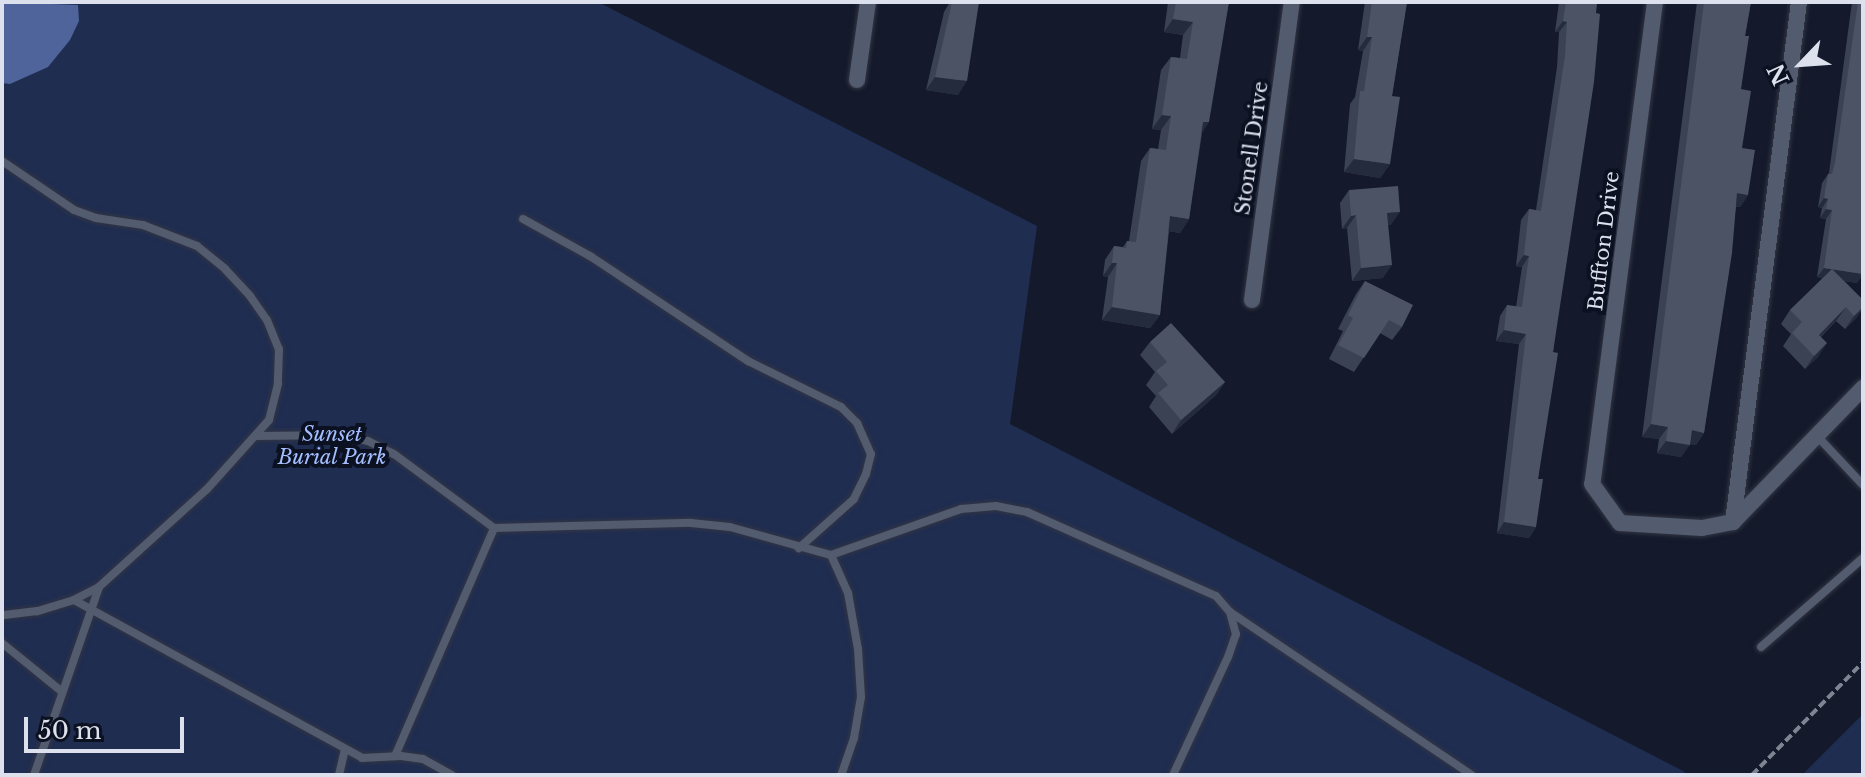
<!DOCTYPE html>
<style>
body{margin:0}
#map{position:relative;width:1865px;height:777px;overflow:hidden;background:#141a2b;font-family:"Libre Baskerville",serif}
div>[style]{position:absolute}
.green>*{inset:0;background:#1f2d51}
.water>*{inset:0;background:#4f649a}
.path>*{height:4px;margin-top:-2px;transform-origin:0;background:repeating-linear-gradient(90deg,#7f8492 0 8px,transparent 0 12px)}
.roads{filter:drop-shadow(0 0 2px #323543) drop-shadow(0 0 2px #323543)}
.service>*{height:8px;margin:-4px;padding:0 4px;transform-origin:4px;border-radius:4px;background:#535b6f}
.minor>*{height:16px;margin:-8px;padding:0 8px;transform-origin:8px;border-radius:8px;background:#535b6f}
.wall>*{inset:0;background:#3a4254}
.shaded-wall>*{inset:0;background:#242b3c}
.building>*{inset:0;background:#4c5364}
span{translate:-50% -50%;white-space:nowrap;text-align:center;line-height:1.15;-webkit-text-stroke:8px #0b1121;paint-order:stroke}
.street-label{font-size:20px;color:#dce1ed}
.park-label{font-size:20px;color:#a3bdfe;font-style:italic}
.frame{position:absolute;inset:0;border:4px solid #dce1ed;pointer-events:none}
.north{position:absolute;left:1761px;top:24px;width:80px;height:80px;-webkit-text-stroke:6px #0b1121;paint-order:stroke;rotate:245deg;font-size:22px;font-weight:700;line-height:32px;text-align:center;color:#dce1ed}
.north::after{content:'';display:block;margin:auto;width:28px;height:36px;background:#dce1ed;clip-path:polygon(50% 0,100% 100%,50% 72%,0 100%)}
.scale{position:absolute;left:24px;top:717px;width:160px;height:36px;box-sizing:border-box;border:4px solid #dce1ed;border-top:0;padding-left:10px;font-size:24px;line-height:28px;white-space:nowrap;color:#dce1ed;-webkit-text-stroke:6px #0b1121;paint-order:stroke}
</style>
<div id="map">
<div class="green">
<div style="clip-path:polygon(2px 2px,598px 2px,1037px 226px,1010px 424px,1685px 772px,1681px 775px,2px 775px)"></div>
<div style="clip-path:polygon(1863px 714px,1863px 775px,1802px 775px)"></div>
</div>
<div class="water">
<div style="clip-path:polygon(2px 2px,78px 5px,79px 21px,70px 40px,48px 67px,10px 84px,2px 83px)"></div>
</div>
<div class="path">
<div style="left:1752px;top:775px;width:158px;rotate:-45.5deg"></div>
</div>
<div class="roads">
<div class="service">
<div style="left:2px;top:161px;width:87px;rotate:34.2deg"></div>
<div style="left:74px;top:210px;width:23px;rotate:20deg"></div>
<div style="left:96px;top:218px;width:48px;rotate:8.5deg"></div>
<div style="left:143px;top:225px;width:58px;rotate:21.3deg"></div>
<div style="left:197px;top:246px;width:36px;rotate:39deg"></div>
<div style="left:225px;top:269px;width:37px;rotate:47deg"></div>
<div style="left:250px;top:296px;width:29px;rotate:55deg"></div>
<div style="left:267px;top:320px;width:31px;rotate:68deg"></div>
<div style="left:279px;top:349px;width:35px;rotate:92deg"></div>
<div style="left:278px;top:384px;width:37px;rotate:104deg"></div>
<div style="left:269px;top:420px;width:93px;rotate:131.9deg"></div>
<div style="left:207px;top:489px;width:146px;rotate:137.8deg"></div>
<div style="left:99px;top:587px;width:28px;rotate:153deg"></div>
<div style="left:74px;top:600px;width:39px;rotate:163deg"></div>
<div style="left:37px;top:611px;width:35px;rotate:173deg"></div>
<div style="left:523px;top:219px;width:77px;rotate:28.9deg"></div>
<div style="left:590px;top:256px;width:190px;rotate:33.6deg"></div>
<div style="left:748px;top:361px;width:104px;rotate:26.3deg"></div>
<div style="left:841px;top:407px;width:23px;rotate:45deg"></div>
<div style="left:857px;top:423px;width:34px;rotate:66deg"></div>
<div style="left:871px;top:454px;width:21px;rotate:104deg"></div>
<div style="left:866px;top:474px;width:28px;rotate:116deg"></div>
<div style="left:854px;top:499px;width:74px;rotate:138.3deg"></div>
<div style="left:257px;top:436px;width:85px;rotate:-0.7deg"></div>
<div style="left:342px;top:435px;width:27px;rotate:13deg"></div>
<div style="left:368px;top:441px;width:29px;rotate:27deg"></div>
<div style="left:394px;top:454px;width:124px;rotate:36.5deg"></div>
<div style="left:494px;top:528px;width:197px;rotate:-1.5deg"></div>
<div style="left:691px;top:523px;width:39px;rotate:6deg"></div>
<div style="left:730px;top:527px;width:105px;rotate:15.5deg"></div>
<div style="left:831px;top:555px;width:138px;rotate:-19.5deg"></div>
<div style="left:961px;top:509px;width:35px;rotate:-5deg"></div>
<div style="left:996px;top:506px;width:32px;rotate:11deg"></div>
<div style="left:1027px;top:512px;width:207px;rotate:24deg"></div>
<div style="left:1216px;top:596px;width:21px;rotate:49deg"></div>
<div style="left:1230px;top:612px;width:23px;rotate:75deg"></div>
<div style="left:1236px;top:634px;width:24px;rotate:109deg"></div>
<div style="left:1228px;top:657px;width:130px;rotate:115deg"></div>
<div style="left:1817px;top:436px;width:67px;rotate:46.8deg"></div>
<div style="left:831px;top:555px;width:42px;rotate:65.9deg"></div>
<div style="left:848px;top:593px;width:57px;rotate:79.9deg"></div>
<div style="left:858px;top:649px;width:48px;rotate:86.4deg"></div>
<div style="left:861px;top:697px;width:42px;rotate:99.7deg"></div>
<div style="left:854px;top:738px;width:39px;rotate:109deg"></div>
<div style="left:74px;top:600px;width:328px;rotate:28.7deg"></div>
<div style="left:362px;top:758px;width:39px;rotate:-3deg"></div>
<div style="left:401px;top:756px;width:22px;rotate:8deg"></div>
<div style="left:423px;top:759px;width:33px;rotate:29deg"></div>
<div style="left:1230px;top:612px;width:292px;rotate:34deg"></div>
<div style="left:2px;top:643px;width:76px;rotate:39.1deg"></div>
<div style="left:1761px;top:647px;width:135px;rotate:-41.1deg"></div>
<div style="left:395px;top:756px;width:249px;rotate:-66.5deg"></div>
<div style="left:34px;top:775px;width:199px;rotate:-70.9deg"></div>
<div style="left:339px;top:775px;width:26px;rotate:-77deg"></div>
</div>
<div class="minor">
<div style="left:1655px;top:2px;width:486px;rotate:97.4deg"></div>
<div style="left:1592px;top:484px;width:48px;rotate:54.3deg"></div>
<div style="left:1620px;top:523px;width:82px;rotate:3.5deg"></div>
<div style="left:1702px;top:528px;width:32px;rotate:-11deg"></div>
<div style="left:1733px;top:522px;width:187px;rotate:-45.9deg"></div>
<div style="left:857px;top:80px;width:79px;rotate:-82deg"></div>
<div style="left:1252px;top:300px;width:301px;rotate:-82.4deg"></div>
<div style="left:1733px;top:522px;width:524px;rotate:-82.77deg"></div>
</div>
</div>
<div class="wall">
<div style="clip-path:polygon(950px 2px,979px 2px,958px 95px,926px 90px,944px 12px)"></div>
<div style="clip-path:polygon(1168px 2px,1229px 2px,1202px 133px,1189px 219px,1180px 233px,1169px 231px,1160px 315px,1150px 328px,1102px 320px,1108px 277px,1103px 276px,1105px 260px,1114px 246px,1123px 247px,1127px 241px,1129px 241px,1141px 161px,1150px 148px,1158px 149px,1161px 130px,1152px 129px,1161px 70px,1171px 57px,1180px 58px,1183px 35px,1164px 32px)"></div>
<div style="clip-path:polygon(1365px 2px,1407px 2px,1392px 96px,1390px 164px,1380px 178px,1344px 172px,1350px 104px,1355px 97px,1363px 51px,1358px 50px)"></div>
<div style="clip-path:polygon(1559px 2px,1597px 2px,1553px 352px,1538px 479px,1536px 527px,1529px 538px,1497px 533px,1519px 344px,1496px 341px,1500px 316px,1507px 305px,1516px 307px,1522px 267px,1516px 266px,1521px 220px,1529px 209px,1536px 210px,1557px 67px,1559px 32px,1555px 32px)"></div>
<div style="clip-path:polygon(1697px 2px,1751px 2px,1745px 36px,1741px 89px,1742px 148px,1748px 195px,1740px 207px,1736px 207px,1704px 433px,1696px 445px,1690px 444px,1681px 457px,1657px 453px,1659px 439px,1642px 437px)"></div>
<div style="clip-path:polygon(1852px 2px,1863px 2px,1863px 274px,1857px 283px,1844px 281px,1863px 300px,1863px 308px,1857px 317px,1845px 329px,1836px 321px,1821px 337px,1818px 357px,1805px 369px,1783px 346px,1791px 334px,1781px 324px,1790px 310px,1823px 278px,1817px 277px,1826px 219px,1820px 218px,1822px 208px,1818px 207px,1822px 183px,1829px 173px)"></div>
<div style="clip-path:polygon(1349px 190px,1391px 225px,1388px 225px,1383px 278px,1352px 281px,1347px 228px,1342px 229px,1340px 203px)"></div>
<div style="clip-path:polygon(1365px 281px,1402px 327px,1392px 340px,1380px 333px,1354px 372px,1329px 359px,1343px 331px,1338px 329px,1356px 294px)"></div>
<div style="clip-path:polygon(1150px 342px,1225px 382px,1216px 395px,1172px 434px,1149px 407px,1156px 396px,1146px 385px,1155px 372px,1140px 355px)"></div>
</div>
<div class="shaded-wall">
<div style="clip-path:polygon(1173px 19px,1193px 22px,1183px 35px,1164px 32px)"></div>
<div style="clip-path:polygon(1563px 21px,1567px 22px,1559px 32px,1555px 32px)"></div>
<div style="clip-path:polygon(1367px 37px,1372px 37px,1363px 51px,1358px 50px)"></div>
<div style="clip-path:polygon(935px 77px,967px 81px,958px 95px,926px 90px)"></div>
<div style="clip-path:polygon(1162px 115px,1171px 116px,1161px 130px,1152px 129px)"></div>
<div style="clip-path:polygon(1203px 122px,1209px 122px,1200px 136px)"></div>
<div style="clip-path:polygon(1354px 159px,1390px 164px,1380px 178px,1344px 172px)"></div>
<div style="clip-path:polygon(1737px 193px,1748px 195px,1740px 207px,1728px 206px)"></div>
<div style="clip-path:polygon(1824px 198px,1828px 199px,1822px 208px,1818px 207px)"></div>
<div style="clip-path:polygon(1826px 209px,1832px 210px,1826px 219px,1820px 218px)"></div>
<div style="clip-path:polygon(1400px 212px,1391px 225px,1378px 226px,1387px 213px)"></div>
<div style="clip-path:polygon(1356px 215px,1347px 228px,1342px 229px,1351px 216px)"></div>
<div style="clip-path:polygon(1170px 216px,1189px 219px,1180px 233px,1161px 230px)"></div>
<div style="clip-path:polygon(1524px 255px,1529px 256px,1522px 267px,1516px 266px)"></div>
<div style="clip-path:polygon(1112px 263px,1117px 263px,1108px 277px,1103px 276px)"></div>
<div style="clip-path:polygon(1392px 265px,1383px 278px,1352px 281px,1361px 268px)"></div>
<div style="clip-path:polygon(1824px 268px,1863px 274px,1857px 283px,1817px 277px)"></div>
<div style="clip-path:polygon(1112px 307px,1160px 315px,1150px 328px,1102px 320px)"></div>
<div style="clip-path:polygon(1846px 307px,1836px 321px,1809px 348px,1819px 335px)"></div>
<div style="clip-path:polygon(1863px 307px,1857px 317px,1845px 329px,1854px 316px)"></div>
<div style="clip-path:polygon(1504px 330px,1526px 334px,1519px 344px,1496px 341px)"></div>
<div style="clip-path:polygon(1827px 343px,1818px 357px,1805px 369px,1814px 356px)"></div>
<div style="clip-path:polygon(1225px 382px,1216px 395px,1172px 434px,1181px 420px)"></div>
<div style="clip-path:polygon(1651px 424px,1668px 427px,1659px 439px,1642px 437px)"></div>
<div style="clip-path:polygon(1692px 430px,1704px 433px,1696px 445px,1683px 443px)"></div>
<div style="clip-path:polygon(1666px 441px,1690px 445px,1681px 457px,1657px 453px)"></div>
<div style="clip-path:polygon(1504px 522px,1536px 527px,1529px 538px,1497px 533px)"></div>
</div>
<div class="building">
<div style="clip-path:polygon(952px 2px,979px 2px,967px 81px,935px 77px)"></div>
<div style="clip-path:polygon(1176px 2px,1229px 2px,1209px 122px,1203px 122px,1189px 219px,1170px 216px,1160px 315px,1112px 307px,1117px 263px,1112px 263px,1114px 246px,1126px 248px,1127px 241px,1136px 242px,1150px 148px,1166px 150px,1171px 116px,1162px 115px,1171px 57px,1187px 59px,1193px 22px,1173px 19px)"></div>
<div style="clip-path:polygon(1372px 2px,1407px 2px,1392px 96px,1400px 97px,1390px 164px,1354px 159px,1360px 91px,1364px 91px,1372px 37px,1367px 37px)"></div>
<div style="clip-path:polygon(1566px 2px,1597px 2px,1596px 13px,1600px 14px,1594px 82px,1553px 352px,1558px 353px,1538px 479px,1543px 479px,1536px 527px,1504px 522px,1526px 334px,1504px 330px,1507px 305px,1522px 307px,1529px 256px,1524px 255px,1529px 209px,1541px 211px,1565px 56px,1567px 22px,1563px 21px)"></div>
<div style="clip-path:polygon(1704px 2px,1751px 2px,1745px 36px,1749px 36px,1741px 89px,1751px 91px,1742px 148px,1755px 150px,1748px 195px,1737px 193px,1732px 253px,1704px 433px,1692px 430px,1690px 445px,1666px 441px,1668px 427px,1651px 424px)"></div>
<div style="clip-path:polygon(1858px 2px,1863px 2px,1863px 274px,1824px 268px,1832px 210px,1826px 209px,1828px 199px,1824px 198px,1828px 174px,1832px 174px,1835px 163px)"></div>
<div style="clip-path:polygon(1398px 186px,1400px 212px,1387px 213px,1392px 265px,1361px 268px,1356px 215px,1351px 216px,1349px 190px)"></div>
<div style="clip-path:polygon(1832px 269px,1863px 300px,1863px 307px,1854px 316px,1846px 307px,1819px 335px,1827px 343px,1814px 356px,1792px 333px,1802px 322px,1790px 310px)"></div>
<div style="clip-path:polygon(1365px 281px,1413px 305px,1402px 327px,1389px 320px,1364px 358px,1338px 345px,1353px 318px,1348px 315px)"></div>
<div style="clip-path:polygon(1171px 323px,1225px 382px,1181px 420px,1158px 393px,1168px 385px,1156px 371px,1167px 362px,1150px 342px)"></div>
</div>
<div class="street-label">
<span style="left:1252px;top:148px;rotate:-82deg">Stonell Drive</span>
<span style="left:1604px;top:241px;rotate:-83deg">Buffton Drive</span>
</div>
<div class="park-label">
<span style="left:332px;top:446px">Sunset<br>Burial Park</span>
</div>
<div class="frame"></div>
<div class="north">N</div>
<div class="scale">50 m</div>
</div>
